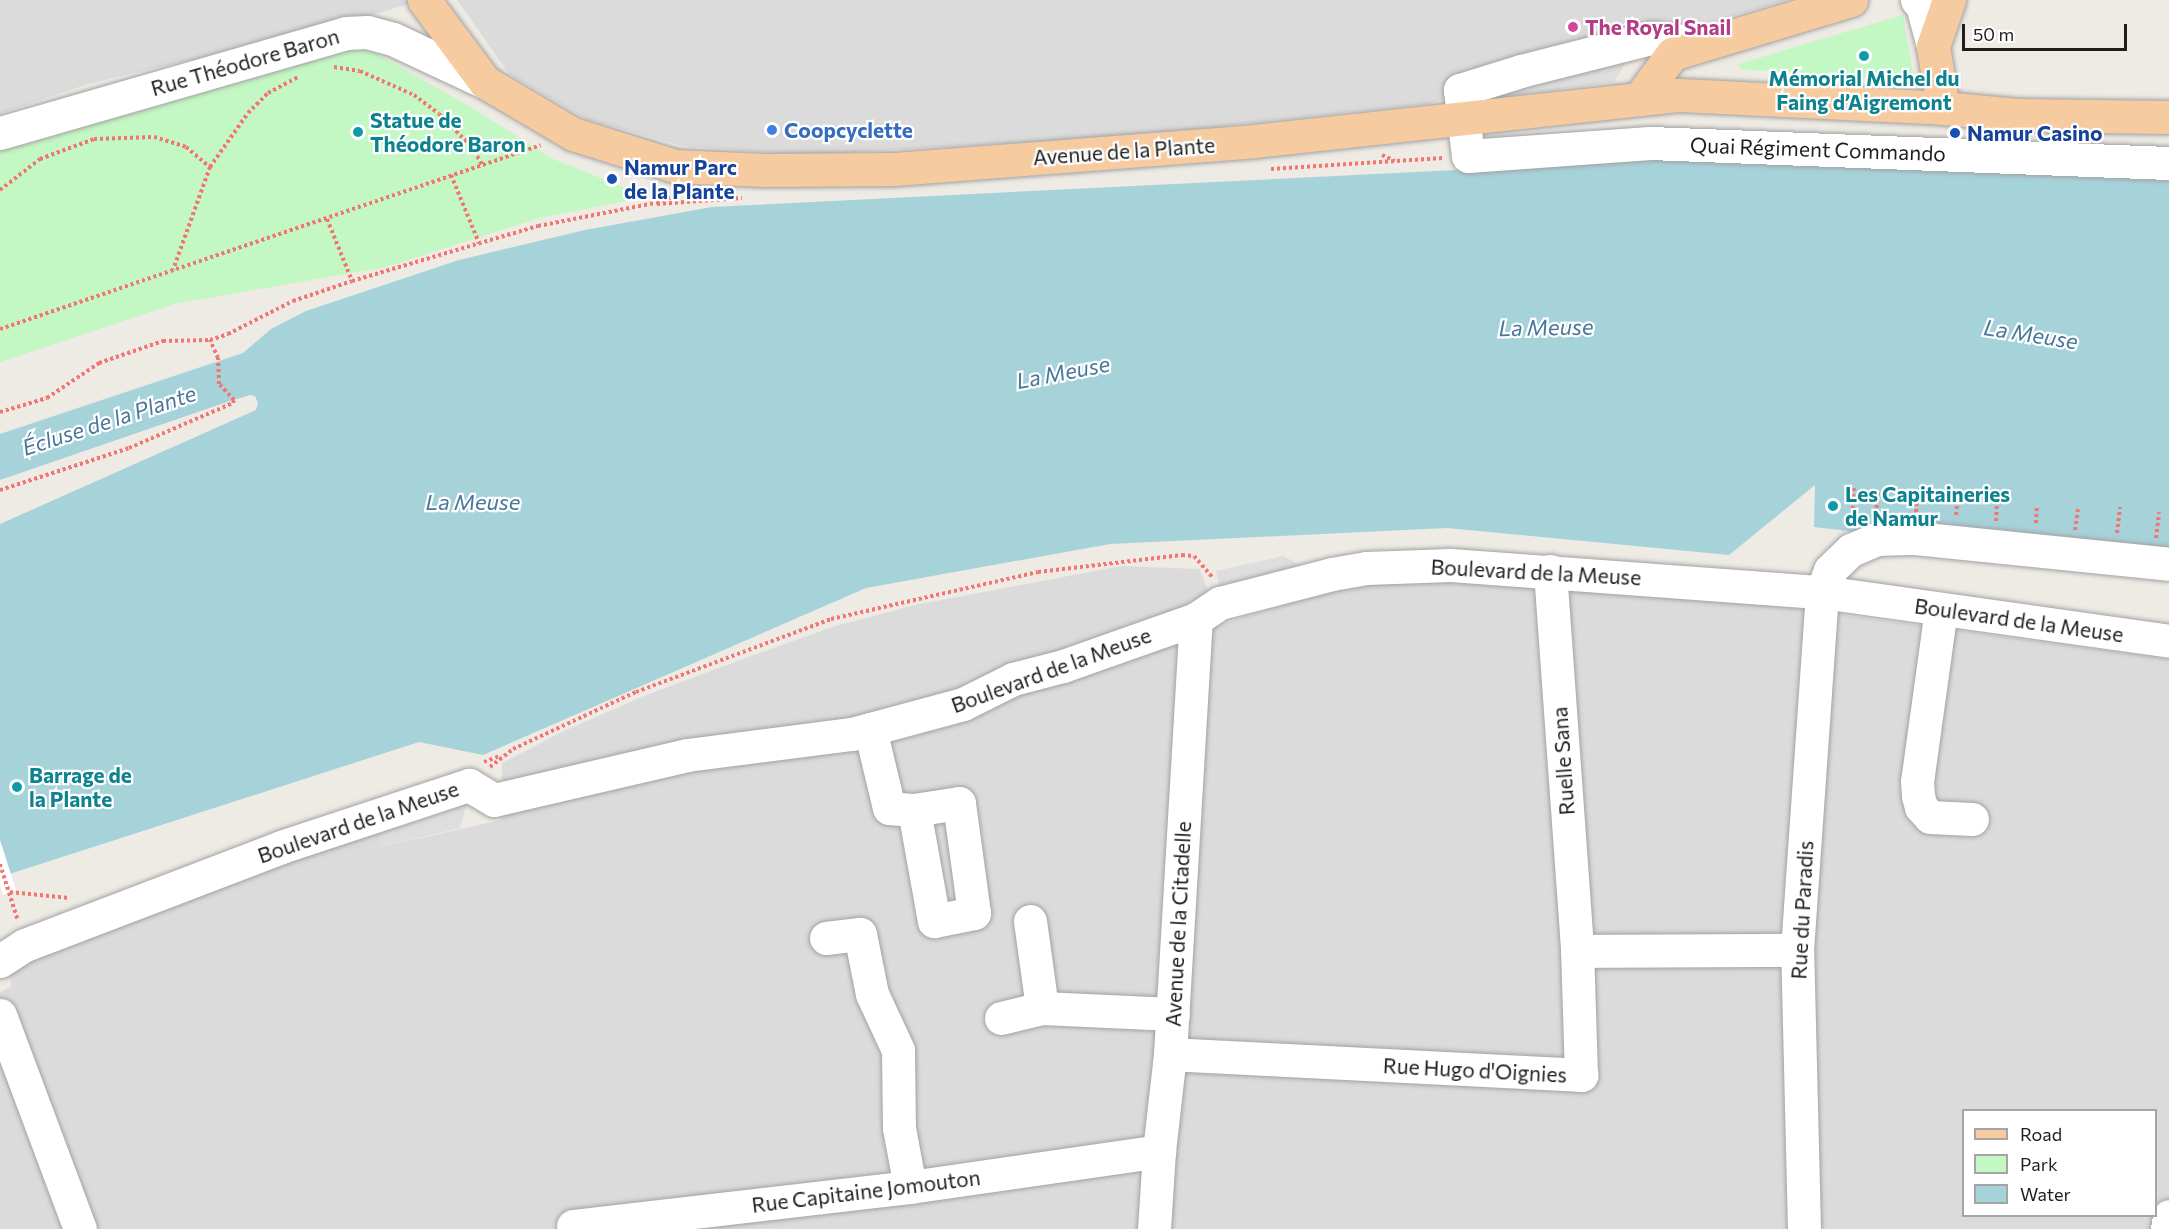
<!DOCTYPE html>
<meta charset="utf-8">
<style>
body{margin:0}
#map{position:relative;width:2169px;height:1229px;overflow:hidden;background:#eeeae4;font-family:Commissioner,sans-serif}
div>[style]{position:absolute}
.residential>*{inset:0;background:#dcdbdb}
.park>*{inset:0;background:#c3f7c3}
.parking>*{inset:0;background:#dedede}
.water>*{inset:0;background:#a6d2da}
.pier>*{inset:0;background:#fff}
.path>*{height:4px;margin-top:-2px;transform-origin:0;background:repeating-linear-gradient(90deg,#f37471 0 3px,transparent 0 6px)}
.roads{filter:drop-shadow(0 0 2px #a2a2a2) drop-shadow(0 0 2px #a2a2a2)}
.minor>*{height:33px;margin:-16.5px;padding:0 16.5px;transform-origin:16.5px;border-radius:16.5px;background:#fff}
.major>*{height:33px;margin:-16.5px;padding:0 16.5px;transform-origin:16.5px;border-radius:16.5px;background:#f7cba0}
.dots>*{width:16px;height:16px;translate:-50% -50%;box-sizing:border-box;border:3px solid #fff;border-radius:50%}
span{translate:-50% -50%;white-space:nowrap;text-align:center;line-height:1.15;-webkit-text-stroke:4.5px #fff;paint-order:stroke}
.hotel-label{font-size:21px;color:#b23c85;font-weight:700}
.left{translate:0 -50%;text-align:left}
.street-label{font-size:21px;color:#1e1e1e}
.culture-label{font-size:21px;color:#0d838f;font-weight:700}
.shop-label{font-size:21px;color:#366cbe;font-weight:700}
.transit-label{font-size:21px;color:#164399;font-weight:700}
.water-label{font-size:22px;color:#49779a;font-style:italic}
.legend{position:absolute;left:1962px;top:1109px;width:195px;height:108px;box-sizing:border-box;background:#fff;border:2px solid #a5a5a5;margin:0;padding:8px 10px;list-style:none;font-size:18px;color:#1e1e1e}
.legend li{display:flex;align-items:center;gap:12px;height:30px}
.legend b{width:30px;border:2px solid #a5a5a5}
.scale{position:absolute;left:1962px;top:24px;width:165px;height:27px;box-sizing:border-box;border:3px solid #1e1e1e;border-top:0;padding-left:8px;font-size:18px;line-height:21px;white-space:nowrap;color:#1e1e1e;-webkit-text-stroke:4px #fff;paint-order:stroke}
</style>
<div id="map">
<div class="residential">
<div style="clip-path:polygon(0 0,406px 0,409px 4px,326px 28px,88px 84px,0 114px)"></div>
<div style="clip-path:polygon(457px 0,1788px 0,1427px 104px,1131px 136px,806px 155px,683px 146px,586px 119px,509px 74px)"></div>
<div style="clip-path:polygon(evenodd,1121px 566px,1199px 569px,1223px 624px,1326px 591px,1396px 581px,1468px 580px,1649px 589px,2169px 659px,2169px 1229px,0 1229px,0 992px,11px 987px,10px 974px,21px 960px,377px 829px,381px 847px,501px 820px,502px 763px,562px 732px,644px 696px,716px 669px,832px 627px,915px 605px,1121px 566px,1964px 1110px,2156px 1110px,2156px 1216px,1964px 1216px,1964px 1110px)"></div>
</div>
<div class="park">
<div style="clip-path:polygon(1903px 15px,1914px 80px,1740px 69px,1739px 64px)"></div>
<div style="clip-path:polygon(363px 46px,469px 106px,553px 159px,648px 197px,539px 218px,386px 267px,174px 304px,0 362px,0 147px,78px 123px)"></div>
</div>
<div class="parking">
<div style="clip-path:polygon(1635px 47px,1614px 82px,1474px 101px)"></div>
<div style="clip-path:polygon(1283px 556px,1309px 569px,1222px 594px,1216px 571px)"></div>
<div style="clip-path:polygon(467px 802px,460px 828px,380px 847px,377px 829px)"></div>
</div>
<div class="water">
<div style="clip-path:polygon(1737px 156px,2169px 173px,2169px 569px,1814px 527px,1815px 485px,1729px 555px,1447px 528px,1110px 544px,866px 588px,483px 755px,419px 742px,0 877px,0 524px,256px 410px,258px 403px,255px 396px,250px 395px,230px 401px,0 480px,0 434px,243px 353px,271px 329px,306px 311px,459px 260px,585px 230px,712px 207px)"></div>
</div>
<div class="pier">
<div style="clip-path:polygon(0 840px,16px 890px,3px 895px,0 885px)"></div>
</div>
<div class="path">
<div style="left:334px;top:67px;width:26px;rotate:9deg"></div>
<div style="left:360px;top:71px;width:59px;rotate:24deg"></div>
<div style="left:414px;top:95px;width:31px;rotate:37deg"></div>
<div style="left:439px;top:114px;width:45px;rotate:45deg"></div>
<div style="left:471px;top:146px;width:23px;rotate:59deg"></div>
<div style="left:1382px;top:155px;width:14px;rotate:25deg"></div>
<div style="left:210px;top:167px;width:66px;rotate:-54.9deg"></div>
<div style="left:248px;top:113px;width:28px;rotate:-45deg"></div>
<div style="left:268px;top:93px;width:34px;rotate:-28deg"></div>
<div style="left:1271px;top:169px;width:172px;rotate:-3.7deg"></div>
<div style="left:451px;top:175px;width:74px;rotate:67.6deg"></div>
<div style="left:0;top:190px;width:51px;rotate:-37.8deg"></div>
<div style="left:40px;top:159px;width:58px;rotate:-20.3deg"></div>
<div style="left:94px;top:139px;width:60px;rotate:-1.9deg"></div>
<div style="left:154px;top:137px;width:34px;rotate:17deg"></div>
<div style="left:186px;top:147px;width:31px;rotate:40deg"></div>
<div style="left:210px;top:167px;width:109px;rotate:109.8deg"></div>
<div style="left:657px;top:204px;width:85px;rotate:-4deg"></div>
<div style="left:327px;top:219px;width:67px;rotate:68deg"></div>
<div style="left:0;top:329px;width:571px;rotate:-18.78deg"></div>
<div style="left:0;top:412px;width:49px;rotate:-16.6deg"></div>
<div style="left:47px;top:398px;width:63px;rotate:-33.9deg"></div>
<div style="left:99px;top:363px;width:68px;rotate:-19deg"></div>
<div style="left:163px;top:341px;width:47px;rotate:-1.2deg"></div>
<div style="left:210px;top:340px;width:19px;rotate:-18deg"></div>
<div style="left:228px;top:334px;width:73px;rotate:-26.9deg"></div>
<div style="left:293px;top:301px;width:62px;rotate:-18.7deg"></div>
<div style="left:352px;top:281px;width:194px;rotate:-16.5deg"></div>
<div style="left:538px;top:226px;width:114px;rotate:-11.1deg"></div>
<div style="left:650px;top:204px;width:30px;rotate:-17deg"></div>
<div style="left:0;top:490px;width:136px;rotate:-18deg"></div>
<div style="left:129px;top:448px;width:113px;rotate:-23.4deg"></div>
<div style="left:233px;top:403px;width:3px;rotate:-72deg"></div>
<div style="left:234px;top:400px;width:22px;rotate:-133deg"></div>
<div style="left:219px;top:384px;width:26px;rotate:-92deg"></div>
<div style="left:218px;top:358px;width:20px;rotate:-114deg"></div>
<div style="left:1916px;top:512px;width:18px;rotate:-87deg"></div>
<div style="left:1876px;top:514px;width:23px;rotate:-85deg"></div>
<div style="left:1956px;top:515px;width:20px;rotate:-84deg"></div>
<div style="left:1852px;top:521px;width:33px;rotate:-87deg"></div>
<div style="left:1996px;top:521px;width:20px;rotate:-87deg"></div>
<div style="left:2036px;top:523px;width:17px;rotate:-87deg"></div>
<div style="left:2075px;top:530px;width:21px;rotate:-82deg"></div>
<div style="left:2117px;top:533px;width:26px;rotate:-83deg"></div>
<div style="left:2156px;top:538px;width:26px;rotate:-83deg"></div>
<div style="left:484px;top:762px;width:17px;rotate:-21deg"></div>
<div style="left:490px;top:767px;width:29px;rotate:-38deg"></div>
<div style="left:513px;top:749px;width:136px;rotate:-24.9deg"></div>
<div style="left:636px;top:692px;width:208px;rotate:-20.5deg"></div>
<div style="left:831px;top:619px;width:212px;rotate:-12.8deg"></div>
<div style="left:1038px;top:572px;width:145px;rotate:-6.7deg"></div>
<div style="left:1182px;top:555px;width:12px;rotate:5deg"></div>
<div style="left:1194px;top:556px;width:28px;rotate:49deg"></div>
<div style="left:0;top:864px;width:60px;rotate:72.5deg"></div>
<div style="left:10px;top:892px;width:59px;rotate:5.8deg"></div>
</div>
<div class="roads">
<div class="minor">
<div style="left:1917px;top:0;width:7px;rotate:45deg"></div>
<div style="left:1922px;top:5px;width:42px;rotate:75deg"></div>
<div style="left:1704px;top:43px;width:53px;rotate:-174.6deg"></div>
<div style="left:1651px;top:38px;width:134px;rotate:165.8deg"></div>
<div style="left:1521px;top:71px;width:64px;rotate:162.7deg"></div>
<div style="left:1460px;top:90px;width:66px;rotate:83.1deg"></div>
<div style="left:1468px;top:156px;width:182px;rotate:-4.1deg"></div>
<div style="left:1650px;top:143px;width:519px;rotate:2.21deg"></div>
<div style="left:0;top:133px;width:360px;rotate:-16.1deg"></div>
<div style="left:346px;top:33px;width:21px;rotate:-3deg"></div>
<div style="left:367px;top:32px;width:27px;rotate:15deg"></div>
<div style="left:393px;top:39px;width:102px;rotate:25.1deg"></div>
<div style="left:1550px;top:571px;width:381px;rotate:85.9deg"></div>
<div style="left:1941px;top:609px;width:174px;rotate:97.9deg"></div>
<div style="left:1917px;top:781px;width:15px;rotate:86deg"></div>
<div style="left:1918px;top:796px;width:11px;rotate:75deg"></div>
<div style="left:1921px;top:807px;width:13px;rotate:48deg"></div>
<div style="left:1930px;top:817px;width:42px;rotate:2.7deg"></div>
<div style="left:870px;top:729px;width:81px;rotate:76.5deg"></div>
<div style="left:889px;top:808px;width:25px;rotate:5deg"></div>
<div style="left:914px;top:810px;width:113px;rotate:79.8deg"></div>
<div style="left:934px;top:921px;width:41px;rotate:-11.3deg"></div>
<div style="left:974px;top:913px;width:111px;rotate:-97.8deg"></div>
<div style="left:959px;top:803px;width:46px;rotate:171.2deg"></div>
<div style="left:1030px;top:921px;width:88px;rotate:82.1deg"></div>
<div style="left:826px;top:938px;width:34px;rotate:-7deg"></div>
<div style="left:860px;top:934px;width:61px;rotate:78.7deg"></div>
<div style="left:872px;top:994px;width:62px;rotate:65.1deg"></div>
<div style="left:898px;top:1050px;width:78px;rotate:89.3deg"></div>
<div style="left:899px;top:1128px;width:60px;rotate:79.4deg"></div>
<div style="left:0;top:961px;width:30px;rotate:-33deg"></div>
<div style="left:25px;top:945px;width:274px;rotate:-20.9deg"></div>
<div style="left:281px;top:847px;width:198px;rotate:-18.3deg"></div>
<div style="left:469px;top:785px;width:29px;rotate:31deg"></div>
<div style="left:494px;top:800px;width:198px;rotate:-13.1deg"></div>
<div style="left:687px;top:755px;width:166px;rotate:-7.3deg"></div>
<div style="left:852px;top:734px;width:115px;rotate:-15.1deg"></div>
<div style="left:963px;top:704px;width:56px;rotate:-26.6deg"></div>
<div style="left:1013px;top:679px;width:52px;rotate:-14.6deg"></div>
<div style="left:1063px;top:666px;width:141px;rotate:-19.5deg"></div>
<div style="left:1196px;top:619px;width:29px;rotate:-34deg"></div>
<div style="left:1220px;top:603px;width:116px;rotate:-14.5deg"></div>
<div style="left:1332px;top:574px;width:35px;rotate:-10deg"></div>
<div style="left:1366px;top:568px;width:84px;rotate:-2deg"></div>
<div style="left:1450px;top:565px;width:373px;rotate:4.2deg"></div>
<div style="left:1822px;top:592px;width:350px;rotate:8deg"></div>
<div style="left:0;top:1015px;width:228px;rotate:69.5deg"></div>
<div style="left:1001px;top:1018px;width:42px;rotate:-13.7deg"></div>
<div style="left:1042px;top:1008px;width:131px;rotate:2.6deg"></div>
<div style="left:1170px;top:1054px;width:412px;rotate:2.9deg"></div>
<div style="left:1581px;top:1075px;width:124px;rotate:-91.8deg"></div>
<div style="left:1577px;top:951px;width:220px;rotate:-0.3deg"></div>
<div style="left:573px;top:1226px;width:339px;rotate:-6.6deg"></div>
<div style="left:910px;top:1187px;width:252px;rotate:-8.2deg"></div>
<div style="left:1154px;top:1229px;width:78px;rotate:-86.3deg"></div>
<div style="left:1159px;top:1151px;width:98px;rotate:-83.5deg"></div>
<div style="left:1170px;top:1054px;width:436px;rotate:-86.6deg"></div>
<div style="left:1804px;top:1229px;width:279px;rotate:-91.4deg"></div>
<div style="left:1797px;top:950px;width:359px;rotate:-86deg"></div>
<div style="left:1822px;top:592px;width:23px;rotate:-70deg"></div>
<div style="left:1830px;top:570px;width:29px;rotate:-44deg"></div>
<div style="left:1851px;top:550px;width:28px;rotate:-23deg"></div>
<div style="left:1877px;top:539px;width:38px;rotate:-2deg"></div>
<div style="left:1915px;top:538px;width:255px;rotate:5.8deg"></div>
<div style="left:2167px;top:1229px;width:13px;rotate:-81deg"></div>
</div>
<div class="major">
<div style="left:424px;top:0;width:102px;rotate:53.4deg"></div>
<div style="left:485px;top:82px;width:102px;rotate:30.6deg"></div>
<div style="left:573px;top:134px;width:107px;rotate:17.4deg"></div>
<div style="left:675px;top:166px;width:90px;rotate:2.5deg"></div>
<div style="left:765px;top:170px;width:129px;rotate:-0.4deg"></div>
<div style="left:894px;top:169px;width:361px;rotate:-4.4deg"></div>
<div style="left:1254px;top:141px;width:428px;rotate:-6.2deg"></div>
<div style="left:1680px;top:95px;width:263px;rotate:2.8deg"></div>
<div style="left:1943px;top:108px;width:74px;rotate:5.4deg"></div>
<div style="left:2017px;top:115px;width:152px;rotate:0.8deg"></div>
<div style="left:1639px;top:99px;width:56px;rotate:-53.7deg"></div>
<div style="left:1672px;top:54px;width:187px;rotate:-16.8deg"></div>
<div style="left:1943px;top:108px;width:63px;rotate:-99.2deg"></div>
<div style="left:1933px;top:46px;width:49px;rotate:-70.8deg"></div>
</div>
</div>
<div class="dots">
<div style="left:1573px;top:27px;background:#d1479c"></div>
<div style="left:1864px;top:56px;background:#0f9aa8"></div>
<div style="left:772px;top:130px;background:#3f7fe0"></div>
<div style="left:358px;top:132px;background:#0f9aa8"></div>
<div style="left:1955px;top:133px;background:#1a4fb4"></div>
<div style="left:612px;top:179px;background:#1a4fb4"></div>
<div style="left:1833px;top:506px;background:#0f9aa8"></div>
<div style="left:17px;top:787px;background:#0f9aa8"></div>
</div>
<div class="hotel-label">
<span class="left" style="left:1585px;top:27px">The Royal Snail</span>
</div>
<div class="street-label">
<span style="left:245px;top:62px;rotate:-16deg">Rue Théodore Baron</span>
<span style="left:1818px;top:149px;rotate:2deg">Quai Régiment Commando</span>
<span style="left:1124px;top:151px;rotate:-4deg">Avenue de la Plante</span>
<span style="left:1536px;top:572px;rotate:3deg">Boulevard de la Meuse</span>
<span style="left:2019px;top:620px;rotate:8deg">Boulevard de la Meuse</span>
<span style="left:1051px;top:670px;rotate:-20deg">Boulevard de la Meuse</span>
<span style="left:1563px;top:761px;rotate:-94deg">Ruelle Sana</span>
<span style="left:358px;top:822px;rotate:-19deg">Boulevard de la Meuse</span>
<span style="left:1802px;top:910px;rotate:-87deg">Rue du Paradis</span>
<span style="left:1178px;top:924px;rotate:-87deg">Avenue de la Citadelle</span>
<span style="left:1475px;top:1070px;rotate:3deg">Rue Hugo d'Oignies</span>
<span style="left:866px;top:1191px;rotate:-7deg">Rue Capitaine Jomouton</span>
</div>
<div class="culture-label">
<span style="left:1864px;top:90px">Mémorial Michel du<br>Faing d’Aigremont</span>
<span class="left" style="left:370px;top:132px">Statue de<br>Théodore Baron</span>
<span class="left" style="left:1845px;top:506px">Les Capitaineries<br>de Namur</span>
<span class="left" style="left:29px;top:787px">Barrage de<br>la Plante</span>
</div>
<div class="shop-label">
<span class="left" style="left:784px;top:130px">Coopcyclette</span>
</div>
<div class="transit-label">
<span class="left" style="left:1967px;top:133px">Namur Casino</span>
<span class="left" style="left:624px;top:179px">Namur Parc<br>de la Plante</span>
</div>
<div class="water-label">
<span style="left:1546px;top:327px;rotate:-1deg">La Meuse</span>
<span style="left:2031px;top:334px;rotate:9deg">La Meuse</span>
<span style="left:1063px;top:372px;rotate:-11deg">La Meuse</span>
<span style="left:109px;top:420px;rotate:-18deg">Écluse de la Plante</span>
<span style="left:473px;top:502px">La Meuse</span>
</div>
<ul class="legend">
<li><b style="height:8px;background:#f7cba0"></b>Road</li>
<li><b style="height:16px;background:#c3f7c3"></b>Park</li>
<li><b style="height:16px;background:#a6d2da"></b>Water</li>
</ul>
<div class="scale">50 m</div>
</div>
